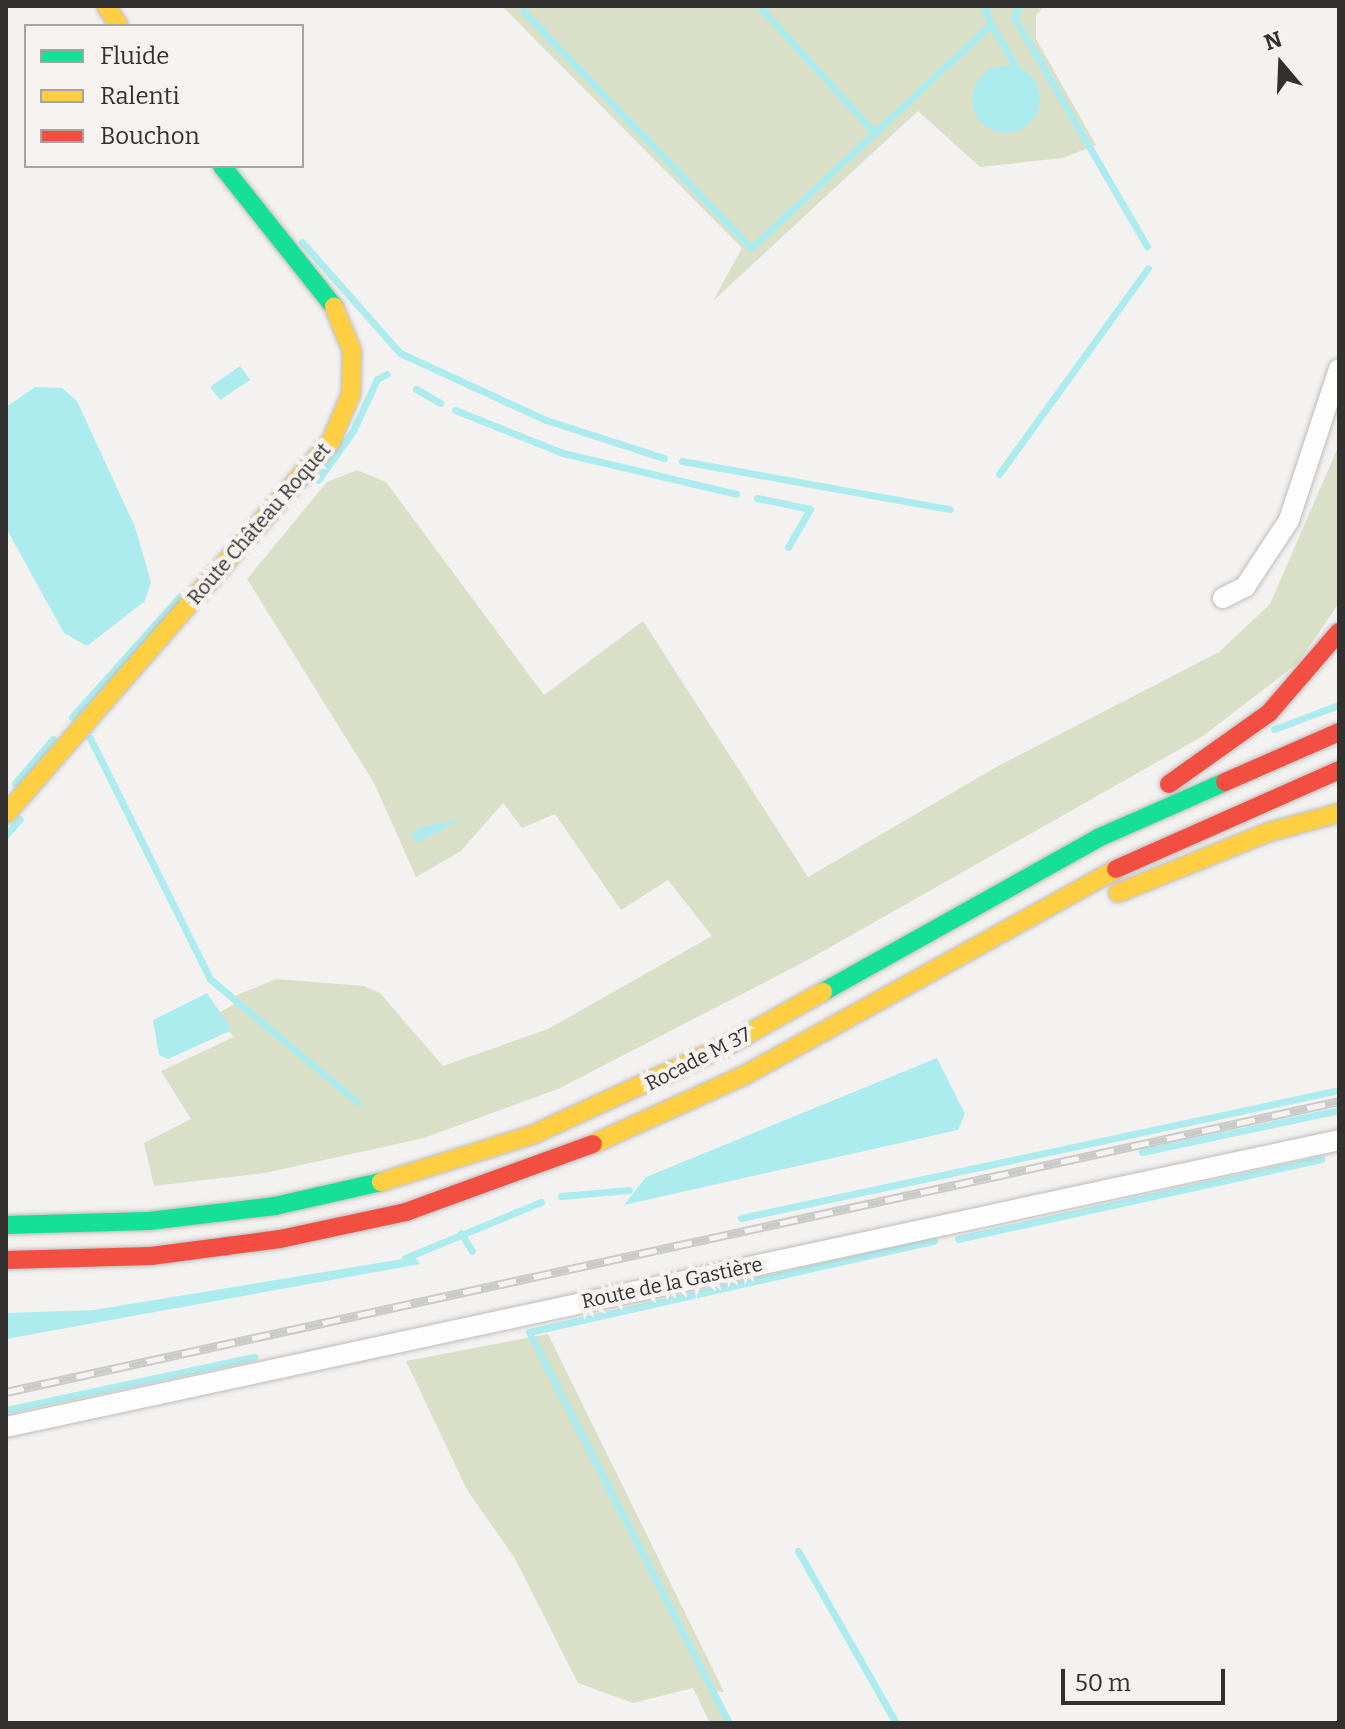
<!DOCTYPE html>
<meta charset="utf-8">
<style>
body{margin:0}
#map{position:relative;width:1345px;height:1729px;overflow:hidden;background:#f4f2f1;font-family:Bitter,serif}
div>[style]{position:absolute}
.green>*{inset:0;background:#dae0c7}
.water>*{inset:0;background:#acecef}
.round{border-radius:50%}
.stream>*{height:7px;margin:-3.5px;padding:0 3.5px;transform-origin:3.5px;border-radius:3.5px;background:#acecef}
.roads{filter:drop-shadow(0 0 2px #bdbcbb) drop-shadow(0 0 2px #bdbcbb)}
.street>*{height:20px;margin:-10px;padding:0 10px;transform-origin:10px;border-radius:10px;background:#fdfdfd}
.fast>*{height:18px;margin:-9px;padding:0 9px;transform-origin:9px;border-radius:9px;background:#16e098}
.slow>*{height:18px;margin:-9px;padding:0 9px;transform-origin:9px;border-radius:9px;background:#ffcf43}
.jam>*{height:18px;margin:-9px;padding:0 9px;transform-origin:9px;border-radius:9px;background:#f24e42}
.rail>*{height:9px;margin-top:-4.5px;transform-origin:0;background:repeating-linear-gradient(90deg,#f5f2f0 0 18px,#cacac9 0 36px);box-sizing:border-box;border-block:2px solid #cacac9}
span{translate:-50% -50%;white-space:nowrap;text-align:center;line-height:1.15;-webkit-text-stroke:8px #f5f2f0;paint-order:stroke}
.street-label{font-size:20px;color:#323130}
.frame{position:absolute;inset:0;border:8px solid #323130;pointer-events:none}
.legend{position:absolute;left:24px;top:24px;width:280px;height:144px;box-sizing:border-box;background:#f5f2f0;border:2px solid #a7a5a3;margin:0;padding:10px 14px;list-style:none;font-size:24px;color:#323130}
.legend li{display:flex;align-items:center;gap:16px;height:40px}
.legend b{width:40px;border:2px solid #a7a5a3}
.north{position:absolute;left:1241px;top:24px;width:80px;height:80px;-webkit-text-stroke:6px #f5f2f0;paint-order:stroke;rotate:341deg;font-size:22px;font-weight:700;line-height:32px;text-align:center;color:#323130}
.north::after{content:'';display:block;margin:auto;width:28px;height:36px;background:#323130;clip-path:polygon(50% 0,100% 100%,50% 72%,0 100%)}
.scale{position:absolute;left:1061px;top:1669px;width:164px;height:36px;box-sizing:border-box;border:4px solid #323130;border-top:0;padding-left:10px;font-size:24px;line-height:28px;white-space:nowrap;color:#323130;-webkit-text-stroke:6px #f5f2f0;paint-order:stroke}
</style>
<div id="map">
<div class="green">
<div style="clip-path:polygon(502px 6px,1045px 6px,1036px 15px,1036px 39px,1096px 145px,1063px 158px,980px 167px,918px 111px,713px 301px,742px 248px)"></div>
<div style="clip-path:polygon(1339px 445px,1339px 603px,1298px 663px,1203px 736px,804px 962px,558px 1089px,424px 1138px,265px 1173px,154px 1186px,144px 1143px,191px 1119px,161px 1071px,234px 1037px,215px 1015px,238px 1002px,232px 997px,276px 979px,364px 986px,380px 993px,443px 1066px,548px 1029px,712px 936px,668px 880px,621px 910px,555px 814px,522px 828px,503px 803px,461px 851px,416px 877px,374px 783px,247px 579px,327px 482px,357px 470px,386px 482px,544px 695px,643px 621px,808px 877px,998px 766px,1219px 652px,1270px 604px)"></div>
<div style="clip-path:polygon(548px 1334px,724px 1692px,711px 1691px,729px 1723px,710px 1723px,693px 1688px,633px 1703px,578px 1683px,514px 1557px,467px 1490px,406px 1361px)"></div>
</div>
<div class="water">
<div class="round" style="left:972px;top:65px;width:68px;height:68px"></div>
<div style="clip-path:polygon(240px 366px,250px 380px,220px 400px,210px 387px)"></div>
<div style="clip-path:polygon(35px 387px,62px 388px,77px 401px,135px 527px,151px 582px,145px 601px,87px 646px,64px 633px,6px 528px,6px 407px)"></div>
<div style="clip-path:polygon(462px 819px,417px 843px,410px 836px,420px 827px)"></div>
<div style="clip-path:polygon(207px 993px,232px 1030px,168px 1059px,159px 1055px,153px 1020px)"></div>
<div style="clip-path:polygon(937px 1058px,965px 1114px,958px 1130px,624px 1205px,646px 1177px)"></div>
<div style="clip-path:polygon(415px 1257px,420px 1264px,6px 1339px,6px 1313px,94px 1310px)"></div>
</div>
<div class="stream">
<div style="left:759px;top:6px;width:166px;rotate:47.7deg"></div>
<div style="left:984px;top:6px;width:19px;rotate:69deg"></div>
<div style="left:1019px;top:6px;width:12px;rotate:114deg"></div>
<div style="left:1014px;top:17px;width:265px;rotate:59.9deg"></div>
<div style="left:523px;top:11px;width:329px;rotate:46.1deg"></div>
<div style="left:751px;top:248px;width:328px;rotate:-43deg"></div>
<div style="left:991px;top:24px;width:52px;rotate:60deg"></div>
<div style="left:302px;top:242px;width:148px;rotate:48.6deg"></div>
<div style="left:400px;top:353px;width:161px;rotate:24.7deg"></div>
<div style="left:546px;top:420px;width:124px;rotate:17.9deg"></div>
<div style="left:416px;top:389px;width:28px;rotate:30deg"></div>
<div style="left:455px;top:410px;width:116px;rotate:21.7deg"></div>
<div style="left:563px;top:453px;width:178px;rotate:13.3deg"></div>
<div style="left:682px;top:461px;width:272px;rotate:10.2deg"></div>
<div style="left:999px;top:474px;width:254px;rotate:-54.1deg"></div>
<div style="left:318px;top:480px;width:60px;rotate:-54.5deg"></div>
<div style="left:353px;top:431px;width:57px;rotate:-65.2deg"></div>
<div style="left:377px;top:379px;width:11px;rotate:-27deg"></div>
<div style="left:757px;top:498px;width:54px;rotate:11.7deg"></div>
<div style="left:810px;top:509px;width:44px;rotate:120.1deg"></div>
<div style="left:72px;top:717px;width:162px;rotate:-48.2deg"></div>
<div style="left:1274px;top:729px;width:69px;rotate:-20.3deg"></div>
<div style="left:90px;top:738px;width:269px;rotate:63.5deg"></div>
<div style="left:210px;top:979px;width:192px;rotate:39.9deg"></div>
<div style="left:15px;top:783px;width:58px;rotate:-49.2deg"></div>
<div style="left:6px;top:835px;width:21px;rotate:-49deg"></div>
<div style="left:1142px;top:1152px;width:201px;rotate:-12deg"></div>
<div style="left:561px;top:1196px;width:68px;rotate:-5deg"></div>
<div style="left:741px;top:1218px;width:612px;rotate:-12.08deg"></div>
<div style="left:461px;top:1233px;width:21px;rotate:59deg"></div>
<div style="left:958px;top:1239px;width:372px;rotate:-12.4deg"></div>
<div style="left:405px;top:1258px;width:147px;rotate:-22.4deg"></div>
<div style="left:6px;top:1410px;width:254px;rotate:-12.1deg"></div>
<div style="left:798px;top:1551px;width:198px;rotate:60.3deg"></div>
<div style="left:729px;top:1723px;width:439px;rotate:-117.1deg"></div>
<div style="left:529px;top:1332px;width:415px;rotate:-12.7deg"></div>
</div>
<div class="roads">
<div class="street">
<div style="left:1223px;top:598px;width:25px;rotate:-27deg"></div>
<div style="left:1245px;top:587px;width:80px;rotate:-56.7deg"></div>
<div style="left:1289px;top:520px;width:159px;rotate:-71.7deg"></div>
<div style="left:6px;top:1427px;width:1364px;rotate:-12.15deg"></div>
</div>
<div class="fast">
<div style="left:222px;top:166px;width:180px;rotate:51.5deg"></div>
<div style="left:823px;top:992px;width:315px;rotate:-29.2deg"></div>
<div style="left:1098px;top:838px;width:139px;rotate:-23.8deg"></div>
<div style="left:6px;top:1225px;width:143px;rotate:-1.6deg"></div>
<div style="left:149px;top:1221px;width:127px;rotate:-6.8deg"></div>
<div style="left:275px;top:1206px;width:109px;rotate:-12.8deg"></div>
</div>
<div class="slow">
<div style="left:106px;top:6px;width:24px;rotate:57deg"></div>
<div style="left:6px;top:814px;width:495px;rotate:-48.9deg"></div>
<div style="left:331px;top:441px;width:51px;rotate:-66.9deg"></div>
<div style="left:351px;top:394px;width:43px;rotate:-88.7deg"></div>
<div style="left:352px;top:351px;width:48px;rotate:-112.2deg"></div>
<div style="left:1118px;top:893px;width:163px;rotate:-22deg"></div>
<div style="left:1269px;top:832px;width:73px;rotate:-15.2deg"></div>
<div style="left:593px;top:1144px;width:167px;rotate:-24.4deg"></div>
<div style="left:745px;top:1075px;width:424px;rotate:-29deg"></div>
<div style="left:381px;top:1182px;width:158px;rotate:-17.3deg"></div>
<div style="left:532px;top:1135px;width:216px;rotate:-24.7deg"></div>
<div style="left:728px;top:1045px;width:109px;rotate:-29.2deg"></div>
</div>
<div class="jam">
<div style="left:1225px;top:782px;width:124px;rotate:-23.7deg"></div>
<div style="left:1169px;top:784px;width:123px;rotate:-35.4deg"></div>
<div style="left:1269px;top:713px;width:107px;rotate:-49.2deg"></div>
<div style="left:1116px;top:869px;width:244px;rotate:-23.9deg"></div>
<div style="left:6px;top:1260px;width:145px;rotate:-1.6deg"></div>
<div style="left:151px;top:1256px;width:130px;rotate:-7.5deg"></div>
<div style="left:280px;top:1239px;width:129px;rotate:-12.1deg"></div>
<div style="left:406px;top:1212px;width:199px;rotate:-20deg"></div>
</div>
</div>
<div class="rail">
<div style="left:6px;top:1392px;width:1364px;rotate:-12.31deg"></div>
</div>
<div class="street-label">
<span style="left:259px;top:524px;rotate:-49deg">Route Château Roquet</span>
<span style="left:698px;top:1059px;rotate:-27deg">Rocade M 37</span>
<span style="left:672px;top:1283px;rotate:-12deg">Route de la Gastière</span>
</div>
<div class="frame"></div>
<ul class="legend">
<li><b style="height:10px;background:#16e098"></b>Fluide</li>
<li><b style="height:10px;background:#ffcf43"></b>Ralenti</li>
<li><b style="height:10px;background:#f24e42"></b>Bouchon</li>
</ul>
<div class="north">N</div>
<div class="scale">50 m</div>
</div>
